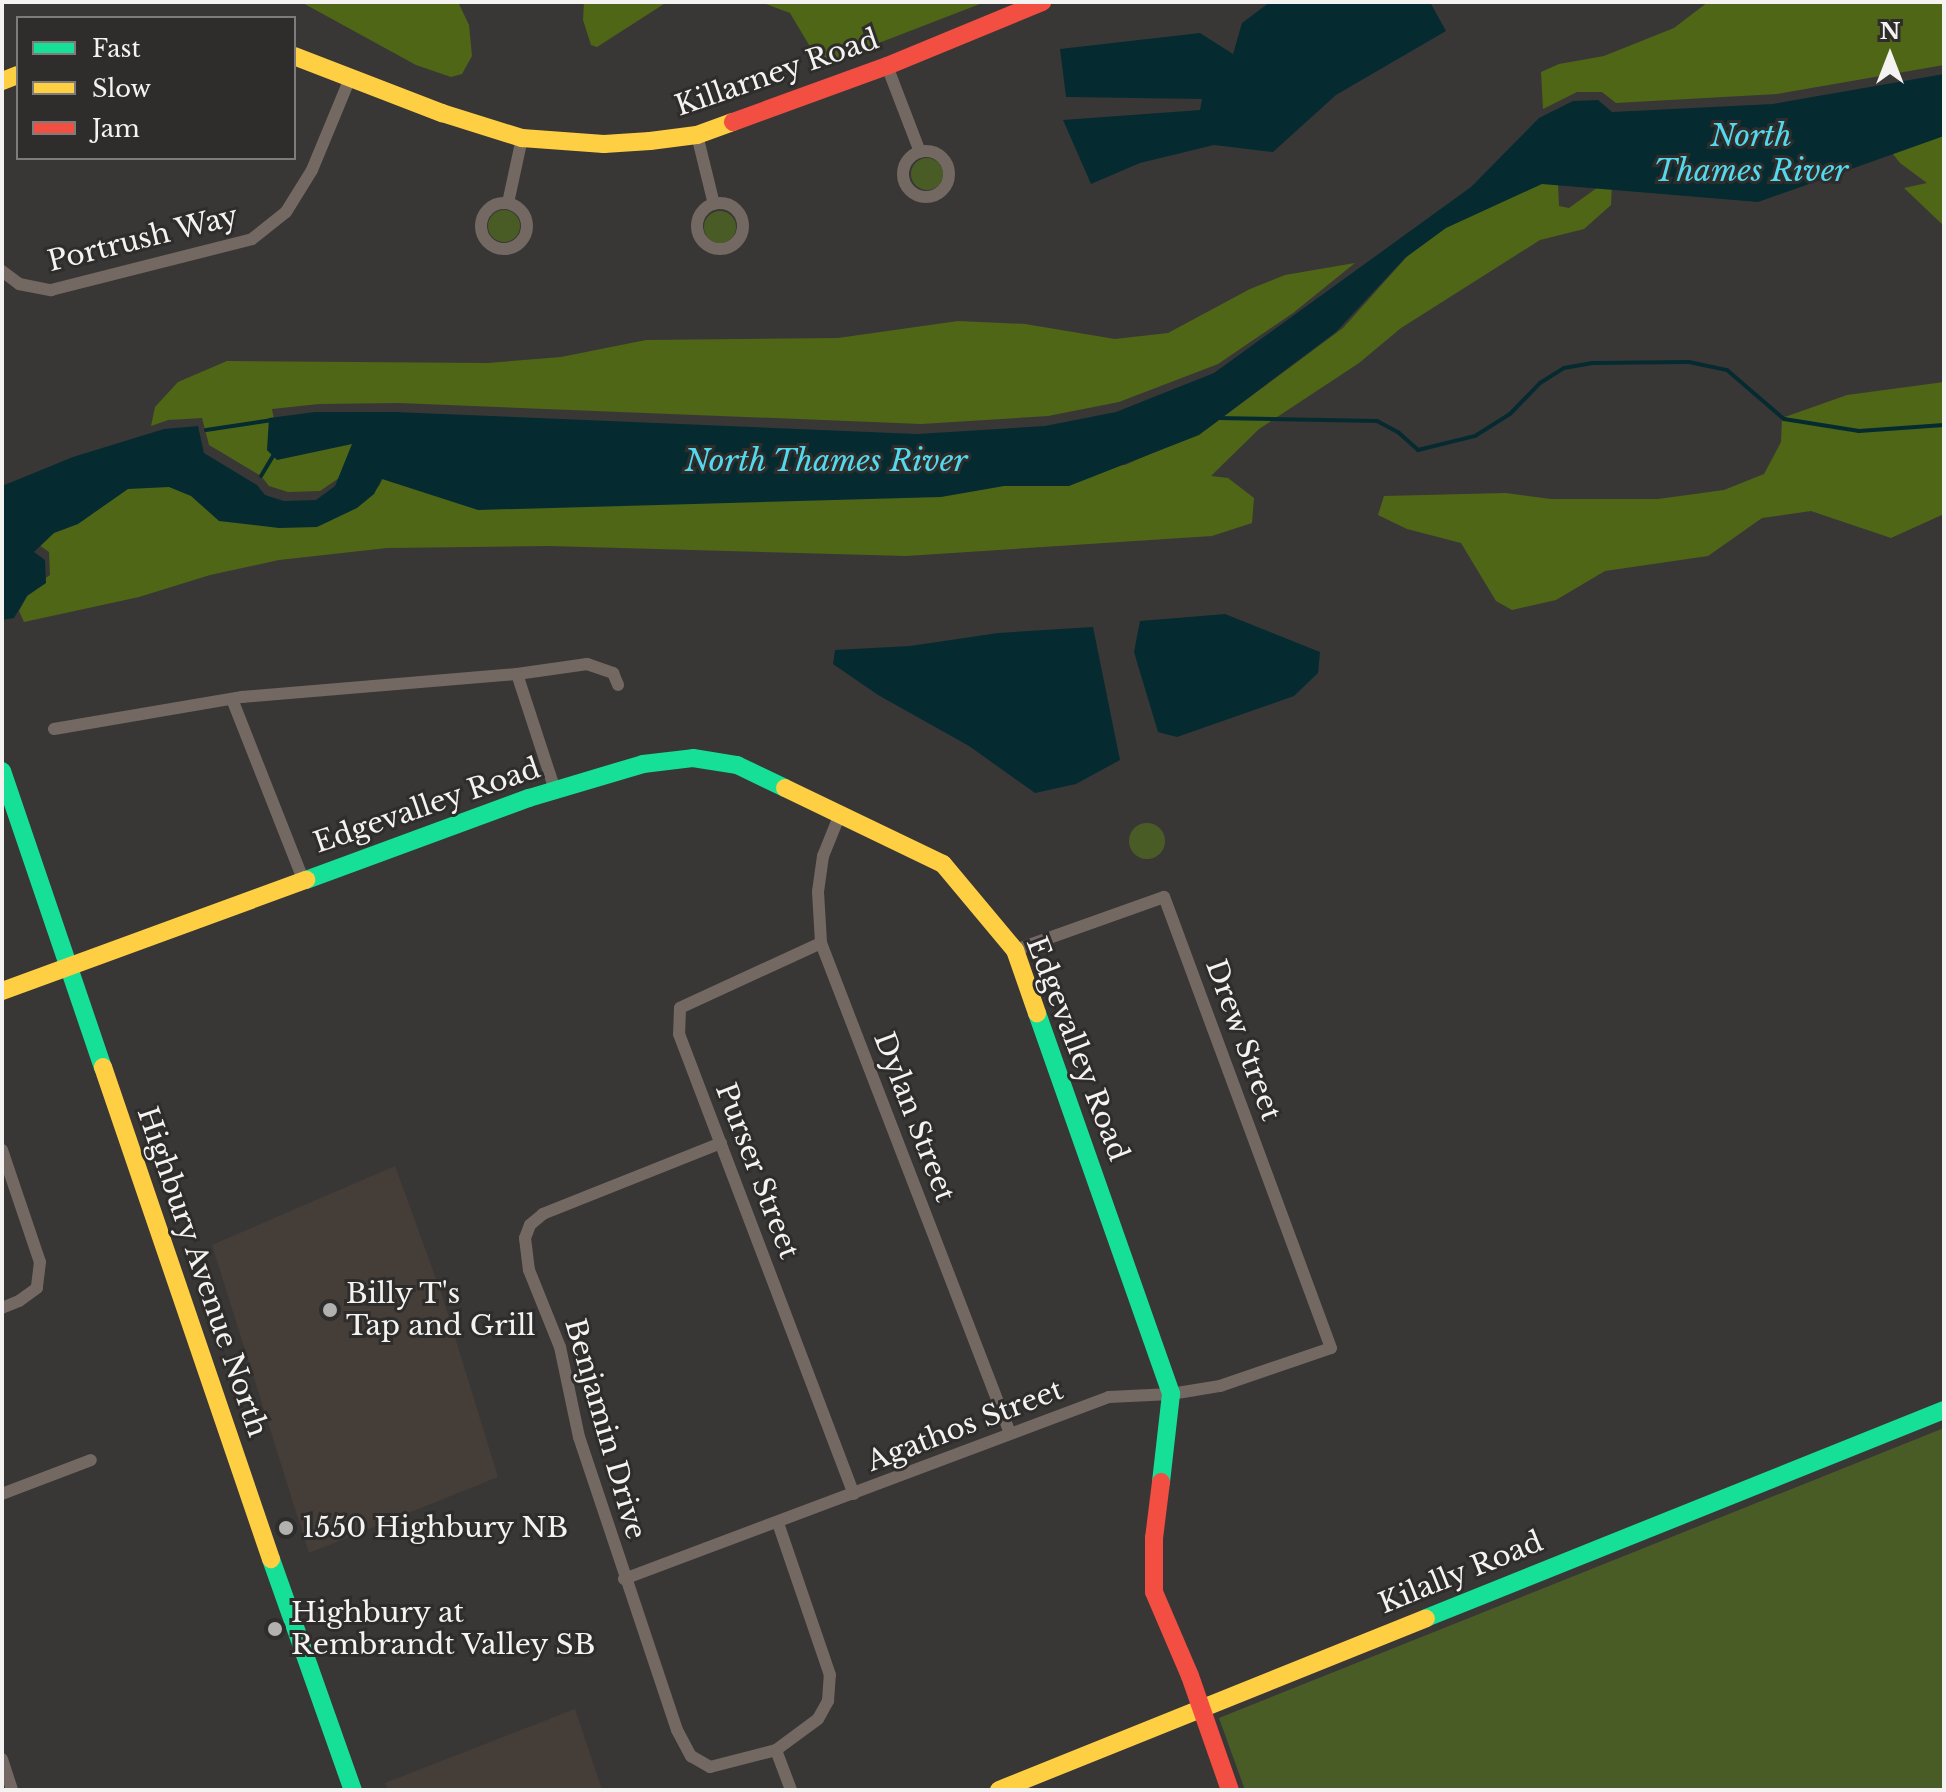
<!DOCTYPE html>
<style>
body{margin:0}
#map{position:relative;width:1946px;height:1792px;overflow:hidden;background:#393736;font-family:"Libre Baskerville",serif}
div>[style]{position:absolute}
.built>*{inset:0;background:#453d38}
.green>*{inset:0;background:#4a5c26}
.round{border-radius:50%}
.forest>*{inset:0;background:#4f6617}
.water>*{inset:0;background:#052b31}
.stream>*{height:4px;margin:-2px;padding:0 2px;transform-origin:2px;border-radius:2px;background:#052b31}
.street>*{height:12px;margin:-6px;padding:0 6px;transform-origin:6px;border-radius:6px;background:#736962}
.street>.ring{margin:-6px;padding:0;box-sizing:content-box;background:none;border:12px solid #736962;border-radius:50%}
.fast>*{height:18px;margin:-9px;padding:0 9px;transform-origin:9px;border-radius:9px;background:#16e098}
.slow>*{height:18px;margin:-9px;padding:0 9px;transform-origin:9px;border-radius:9px;background:#ffcf43}
.jam>*{height:18px;margin:-9px;padding:0 9px;transform-origin:9px;border-radius:9px;background:#f24e42}
.dots>*{width:22px;height:22px;translate:-50% -50%;box-sizing:border-box;border:4px solid #2f2d2b;border-radius:50%}
span{translate:-50% -50%;white-space:nowrap;text-align:center;line-height:1.15;-webkit-text-stroke:6px #2f2d2b;paint-order:stroke}
.street-label{font-size:28px;color:#f5f3f2}
.poi-label{font-size:28px;color:#f5f3f2}
.left{translate:0 -50%;text-align:left}
.water-label{font-size:30px;color:#53d9ed;font-style:italic}
.frame{position:absolute;inset:0;border:4px solid #f5f3f2;pointer-events:none}
.legend{position:absolute;left:16px;top:16px;width:280px;height:144px;box-sizing:border-box;background:#2f2d2b;border:2px solid #7e7c7b;margin:0;padding:10px 14px;list-style:none;font-size:24px;color:#f5f3f2}
.legend li{display:flex;align-items:center;gap:16px;height:40px}
.legend b{width:40px;border:2px solid #7e7c7b}
.north{position:absolute;left:1850px;top:16px;width:80px;height:80px;-webkit-text-stroke:6px #2f2d2b;paint-order:stroke;rotate:0deg;font-size:22px;font-weight:700;line-height:32px;text-align:center;color:#f5f3f2}
.north::after{content:'';display:block;margin:auto;width:28px;height:36px;background:#f5f3f2;clip-path:polygon(50% 0,100% 100%,50% 72%,0 100%)}
</style>
<div id="map">
<div class="built">
<div style="clip-path:polygon(395px 1166px,442px 1295px,498px 1477px,309px 1553px,212px 1245px)"></div>
<div style="clip-path:polygon(575px 1709px,602px 1790px,388px 1790px,385px 1783px)"></div>
</div>
<div class="green">
<div class="round" style="left:911px;top:158px;width:32px;height:32px"></div>
<div class="round" style="left:488px;top:210px;width:32px;height:32px"></div>
<div class="round" style="left:704px;top:211px;width:32px;height:32px"></div>
<div class="round" style="left:1129px;top:823px;width:36px;height:36px"></div>
<div style="clip-path:polygon(1944px 1428px,1944px 1790px,1245px 1790px,1219px 1718px)"></div>
</div>
<div class="forest">
<div style="clip-path:polygon(301px 2px,458px 2px,469px 25px,472px 56px,462px 74px,451px 77px,416px 65px)"></div>
<div style="clip-path:polygon(584px 2px,667px 2px,597px 47px,591px 45px,583px 20px)"></div>
<div style="clip-path:polygon(761px 2px,985px 2px,827px 63px,812px 50px,790px 13px)"></div>
<div style="clip-path:polygon(1708px 2px,1944px 2px,1944px 65px,1777px 94px,1616px 103px,1602px 92px,1577px 92px,1543px 109px,1541px 72px,1559px 64px,1604px 56px,1674px 28px)"></div>
<div style="clip-path:polygon(1944px 132px,1944px 226px,1904px 188px,1927px 183px,1900px 163px,1889px 149px)"></div>
<div style="clip-path:polygon(1545px 179px,1558px 184px,1559px 206px,1569px 208px,1605px 182px,1612px 184px,1611px 205px,1584px 229px,1540px 240px,1401px 328px,1359px 363px,1259px 429px,1211px 476px,1228px 478px,1254px 498px,1252px 523px,1212px 536px,906px 556px,549px 546px,387px 548px,279px 560px,210px 575px,139px 597px,24px 622px,19px 611px,31px 589px,50px 575px,49px 552px,39px 545px,59px 526px,133px 482px,173px 481px,223px 514px,362px 501px,379px 486px,386px 472px,1125px 465px,1207px 429px,1343px 328px,1412px 251px,1452px 222px)"></div>
<div style="clip-path:polygon(1355px 263px,1293px 313px,1218px 364px,1119px 402px,1048px 416px,921px 424px,399px 403px,319px 404px,272px 409px,274px 420px,356px 436px,339px 478px,320px 491px,288px 492px,269px 486px,261px 476px,209px 445px,202px 418px,168px 420px,151px 426px,155px 407px,178px 382px,227px 361px,488px 363px,561px 357px,646px 340px,838px 338px,958px 321px,1025px 324px,1115px 339px,1168px 333px,1250px 289px,1285px 275px)"></div>
<div style="clip-path:polygon(1944px 382px,1944px 514px,1891px 538px,1811px 511px,1762px 518px,1708px 556px,1605px 571px,1556px 600px,1512px 610px,1496px 601px,1461px 543px,1407px 529px,1378px 515px,1384px 496px,1506px 493px,1551px 499px,1658px 499px,1724px 490px,1764px 474px,1781px 442px,1782px 418px,1847px 395px)"></div>
</div>
<div class="water">
<div style="clip-path:polygon(1270px 2px,1430px 2px,1446px 31px,1336px 95px,1273px 152px,1214px 145px,1140px 163px,1091px 184px,1063px 120px,1200px 110px,1202px 99px,1066px 97px,1060px 49px,1200px 33px,1233px 54px,1242px 23px)"></div>
<div style="clip-path:polygon(1944px 74px,1944px 136px,1758px 202px,1542px 184px,1446px 228px,1405px 258px,1336px 332px,1199px 435px,1069px 486px,1004px 486px,941px 497px,478px 510px,382px 479px,374px 494px,357px 508px,317px 527px,279px 528px,219px 521px,191px 496px,169px 487px,128px 489px,78px 524px,54px 533px,34px 552px,45px 560px,46px 583px,27px 596px,14px 618px,2px 620px,2px 486px,73px 457px,164px 429px,198px 426px,204px 453px,257px 485px,265px 495px,284px 501px,316px 500px,335px 486px,352px 444px,277px 460px,267px 450px,269px 418px,315px 412px,395px 412px,917px 434px,1045px 426px,1116px 412px,1214px 373px,1471px 187px,1539px 118px,1573px 101px,1598px 100px,1612px 112px,1773px 104px)"></div>
<div style="clip-path:polygon(1225px 614px,1320px 652px,1318px 673px,1294px 696px,1177px 737px,1158px 732px,1134px 652px,1140px 621px)"></div>
<div style="clip-path:polygon(1093px 627px,1120px 760px,1076px 784px,1035px 793px,969px 746px,878px 695px,833px 664px,835px 650px,910px 646px,998px 633px)"></div>
</div>
<div class="stream">
<div style="left:1218px;top:418px;width:159px;rotate:1.1deg"></div>
<div style="left:1377px;top:421px;width:24px;rotate:28deg"></div>
<div style="left:1398px;top:432px;width:27px;rotate:42deg"></div>
<div style="left:1418px;top:450px;width:59px;rotate:-13.8deg"></div>
<div style="left:1475px;top:436px;width:41px;rotate:-32.2deg"></div>
<div style="left:1510px;top:414px;width:43px;rotate:-45.9deg"></div>
<div style="left:1540px;top:383px;width:28px;rotate:-32deg"></div>
<div style="left:1564px;top:368px;width:29px;rotate:-10deg"></div>
<div style="left:1593px;top:363px;width:96px;rotate:-0.6deg"></div>
<div style="left:1689px;top:362px;width:39px;rotate:12deg"></div>
<div style="left:1727px;top:370px;width:75px;rotate:40.7deg"></div>
<div style="left:1784px;top:419px;width:76px;rotate:9.1deg"></div>
<div style="left:1859px;top:431px;width:85px;rotate:-4deg"></div>
<div style="left:206px;top:430px;width:67px;rotate:-8.6deg"></div>
<div style="left:261px;top:476px;width:29px;rotate:-59deg"></div>
</div>
<div class="street">
<div style="left:887px;top:66px;width:92px;rotate:69deg"></div>
<div style="left:697px;top:135px;width:71px;rotate:76.2deg"></div>
<div class="ring" style="left:903px;top:151px;width:34px;height:34px"></div>
<div class="ring" style="left:697px;top:203px;width:34px;height:34px"></div>
<div class="ring" style="left:481px;top:203px;width:34px;height:34px"></div>
<div style="left:508px;top:203px;width:66px;rotate:-77.8deg"></div>
<div style="left:2px;top:271px;width:21px;rotate:37deg"></div>
<div style="left:19px;top:284px;width:33px;rotate:11deg"></div>
<div style="left:51px;top:290px;width:207px;rotate:-14.2deg"></div>
<div style="left:252px;top:239px;width:43px;rotate:-38.5deg"></div>
<div style="left:286px;top:212px;width:49px;rotate:-58.2deg"></div>
<div style="left:312px;top:170px;width:102px;rotate:-67.5deg"></div>
<div style="left:517px;top:674px;width:71px;rotate:-8.1deg"></div>
<div style="left:587px;top:664px;width:28px;rotate:19deg"></div>
<div style="left:613px;top:673px;width:13px;rotate:67deg"></div>
<div style="left:232px;top:699px;width:193px;rotate:68.5deg"></div>
<div style="left:54px;top:729px;width:191px;rotate:-9.7deg"></div>
<div style="left:242px;top:697px;width:276px;rotate:-4.8deg"></div>
<div style="left:517px;top:674px;width:122px;rotate:71.9deg"></div>
<div style="left:840px;top:814px;width:45px;rotate:112deg"></div>
<div style="left:823px;top:856px;width:36px;rotate:98deg"></div>
<div style="left:818px;top:892px;width:51px;rotate:86.6deg"></div>
<div style="left:821px;top:943px;width:525px;rotate:68.91deg"></div>
<div style="left:821px;top:943px;width:155px;rotate:155.3deg"></div>
<div style="left:680px;top:1008px;width:26px;rotate:92deg"></div>
<div style="left:679px;top:1034px;width:492px;rotate:69.2deg"></div>
<div style="left:721px;top:1143px;width:192px;rotate:158.3deg"></div>
<div style="left:543px;top:1214px;width:17px;rotate:140deg"></div>
<div style="left:530px;top:1225px;width:14px;rotate:111deg"></div>
<div style="left:525px;top:1238px;width:32px;rotate:83deg"></div>
<div style="left:529px;top:1270px;width:83px;rotate:68.1deg"></div>
<div style="left:560px;top:1347px;width:92px;rotate:78.1deg"></div>
<div style="left:579px;top:1437px;width:309px;rotate:71.5deg"></div>
<div style="left:677px;top:1730px;width:30px;rotate:62deg"></div>
<div style="left:691px;top:1756px;width:22px;rotate:30deg"></div>
<div style="left:710px;top:1767px;width:68px;rotate:-14.4deg"></div>
<div style="left:776px;top:1750px;width:52px;rotate:-36.4deg"></div>
<div style="left:818px;top:1719px;width:21px;rotate:-61deg"></div>
<div style="left:828px;top:1701px;width:26px;rotate:-86deg"></div>
<div style="left:830px;top:1675px;width:161px;rotate:-108.9deg"></div>
<div style="left:2px;top:1150px;width:118px;rotate:71.3deg"></div>
<div style="left:40px;top:1262px;width:26px;rotate:97deg"></div>
<div style="left:37px;top:1288px;width:22px;rotate:144deg"></div>
<div style="left:19px;top:1301px;width:18px;rotate:158deg"></div>
<div style="left:2px;top:1494px;width:95px;rotate:-20.9deg"></div>
<div style="left:624px;top:1579px;width:518px;rotate:-20.57deg"></div>
<div style="left:1109px;top:1397px;width:62px;rotate:-2.8deg"></div>
<div style="left:1171px;top:1394px;width:50px;rotate:-9.3deg"></div>
<div style="left:1220px;top:1386px;width:117px;rotate:-18.9deg"></div>
<div style="left:1331px;top:1348px;width:481px;rotate:-110.3deg"></div>
<div style="left:1164px;top:897px;width:158px;rotate:160.4deg"></div>
<div style="left:776px;top:1750px;width:43px;rotate:69.4deg"></div>
<div style="left:2px;top:1759px;width:33px;rotate:72deg"></div>
</div>
<div class="fast">
<div style="left:2px;top:771px;width:313px;rotate:71.2deg"></div>
<div style="left:306px;top:880px;width:238px;rotate:-20.2deg"></div>
<div style="left:529px;top:798px;width:119px;rotate:-16.6deg"></div>
<div style="left:643px;top:764px;width:50px;rotate:-6.8deg"></div>
<div style="left:693px;top:758px;width:45px;rotate:9deg"></div>
<div style="left:737px;top:765px;width:53px;rotate:25.6deg"></div>
<div style="left:1037px;top:1013px;width:404px;rotate:70.6deg"></div>
<div style="left:1171px;top:1394px;width:89px;rotate:96.5deg"></div>
<div style="left:271px;top:1559px;width:245px;rotate:70.5deg"></div>
<div style="left:1426px;top:1618px;width:558px;rotate:-21.88deg"></div>
</div>
<div class="slow">
<div style="left:294px;top:56px;width:159px;rotate:21.1deg"></div>
<div style="left:442px;top:113px;width:84px;rotate:17.4deg"></div>
<div style="left:522px;top:138px;width:82px;rotate:4.2deg"></div>
<div style="left:604px;top:144px;width:46px;rotate:-3.7deg"></div>
<div style="left:650px;top:141px;width:47px;rotate:-7.3deg"></div>
<div style="left:697px;top:135px;width:38px;rotate:-20deg"></div>
<div style="left:2px;top:81px;width:17px;rotate:-21deg"></div>
<div style="left:785px;top:788px;width:175px;rotate:25.7deg"></div>
<div style="left:943px;top:864px;width:112px;rotate:50.1deg"></div>
<div style="left:1015px;top:950px;width:67px;rotate:70.8deg"></div>
<div style="left:2px;top:991px;width:324px;rotate:-20.1deg"></div>
<div style="left:103px;top:1067px;width:520px;rotate:71.15deg"></div>
<div style="left:999px;top:1790px;width:460px;rotate:-21.9deg"></div>
</div>
<div class="jam">
<div style="left:733px;top:122px;width:164px;rotate:-20deg"></div>
<div style="left:887px;top:66px;width:168px;rotate:-22.4deg"></div>
<div style="left:1161px;top:1482px;width:56px;rotate:97.1deg"></div>
<div style="left:1154px;top:1538px;width:54px;rotate:90deg"></div>
<div style="left:1154px;top:1592px;width:91px;rotate:66.8deg"></div>
<div style="left:1190px;top:1676px;width:121px;rotate:70.7deg"></div>
</div>
<div class="dots">
<div style="left:330px;top:1310px;background:#b3b1b0"></div>
<div style="left:286px;top:1528px;background:#b3b1b0"></div>
<div style="left:275px;top:1629px;background:#b3b1b0"></div>
</div>
<div class="street-label">
<span style="left:777px;top:73px;rotate:-19deg">Killarney Road</span>
<span style="left:143px;top:239px;rotate:-14deg">Portrush Way</span>
<span style="left:427px;top:806px;rotate:-19deg">Edgevalley Road</span>
<span style="left:1243px;top:1040px;rotate:70deg">Drew Street</span>
<span style="left:1077px;top:1049px;rotate:69deg">Edgevalley Road</span>
<span style="left:914px;top:1117px;rotate:69deg">Dylan Street</span>
<span style="left:757px;top:1171px;rotate:69deg">Purser Street</span>
<span style="left:202px;top:1272px;rotate:71deg">Highbury Avenue North</span>
<span style="left:965px;top:1426px;rotate:-21deg">Agathos Street</span>
<span style="left:605px;top:1429px;rotate:74deg">Benjamin Drive</span>
<span style="left:1461px;top:1573px;rotate:-22deg">Kilally Road</span>
</div>
<div class="poi-label">
<span class="left" style="left:346px;top:1310px">Billy T's<br>Tap and Grill</span>
<span class="left" style="left:302px;top:1528px">1550 Highbury NB</span>
<span class="left" style="left:291px;top:1629px">Highbury at<br>Rembrandt Valley SB</span>
</div>
<div class="water-label">
<span style="left:1751px;top:153px">North<br>Thames River</span>
<span style="left:826px;top:461px">North Thames River</span>
</div>
<div class="frame"></div>
<ul class="legend">
<li><b style="height:10px;background:#16e098"></b>Fast</li>
<li><b style="height:10px;background:#ffcf43"></b>Slow</li>
<li><b style="height:10px;background:#f24e42"></b>Jam</li>
</ul>
<div class="north">N</div>
</div>
